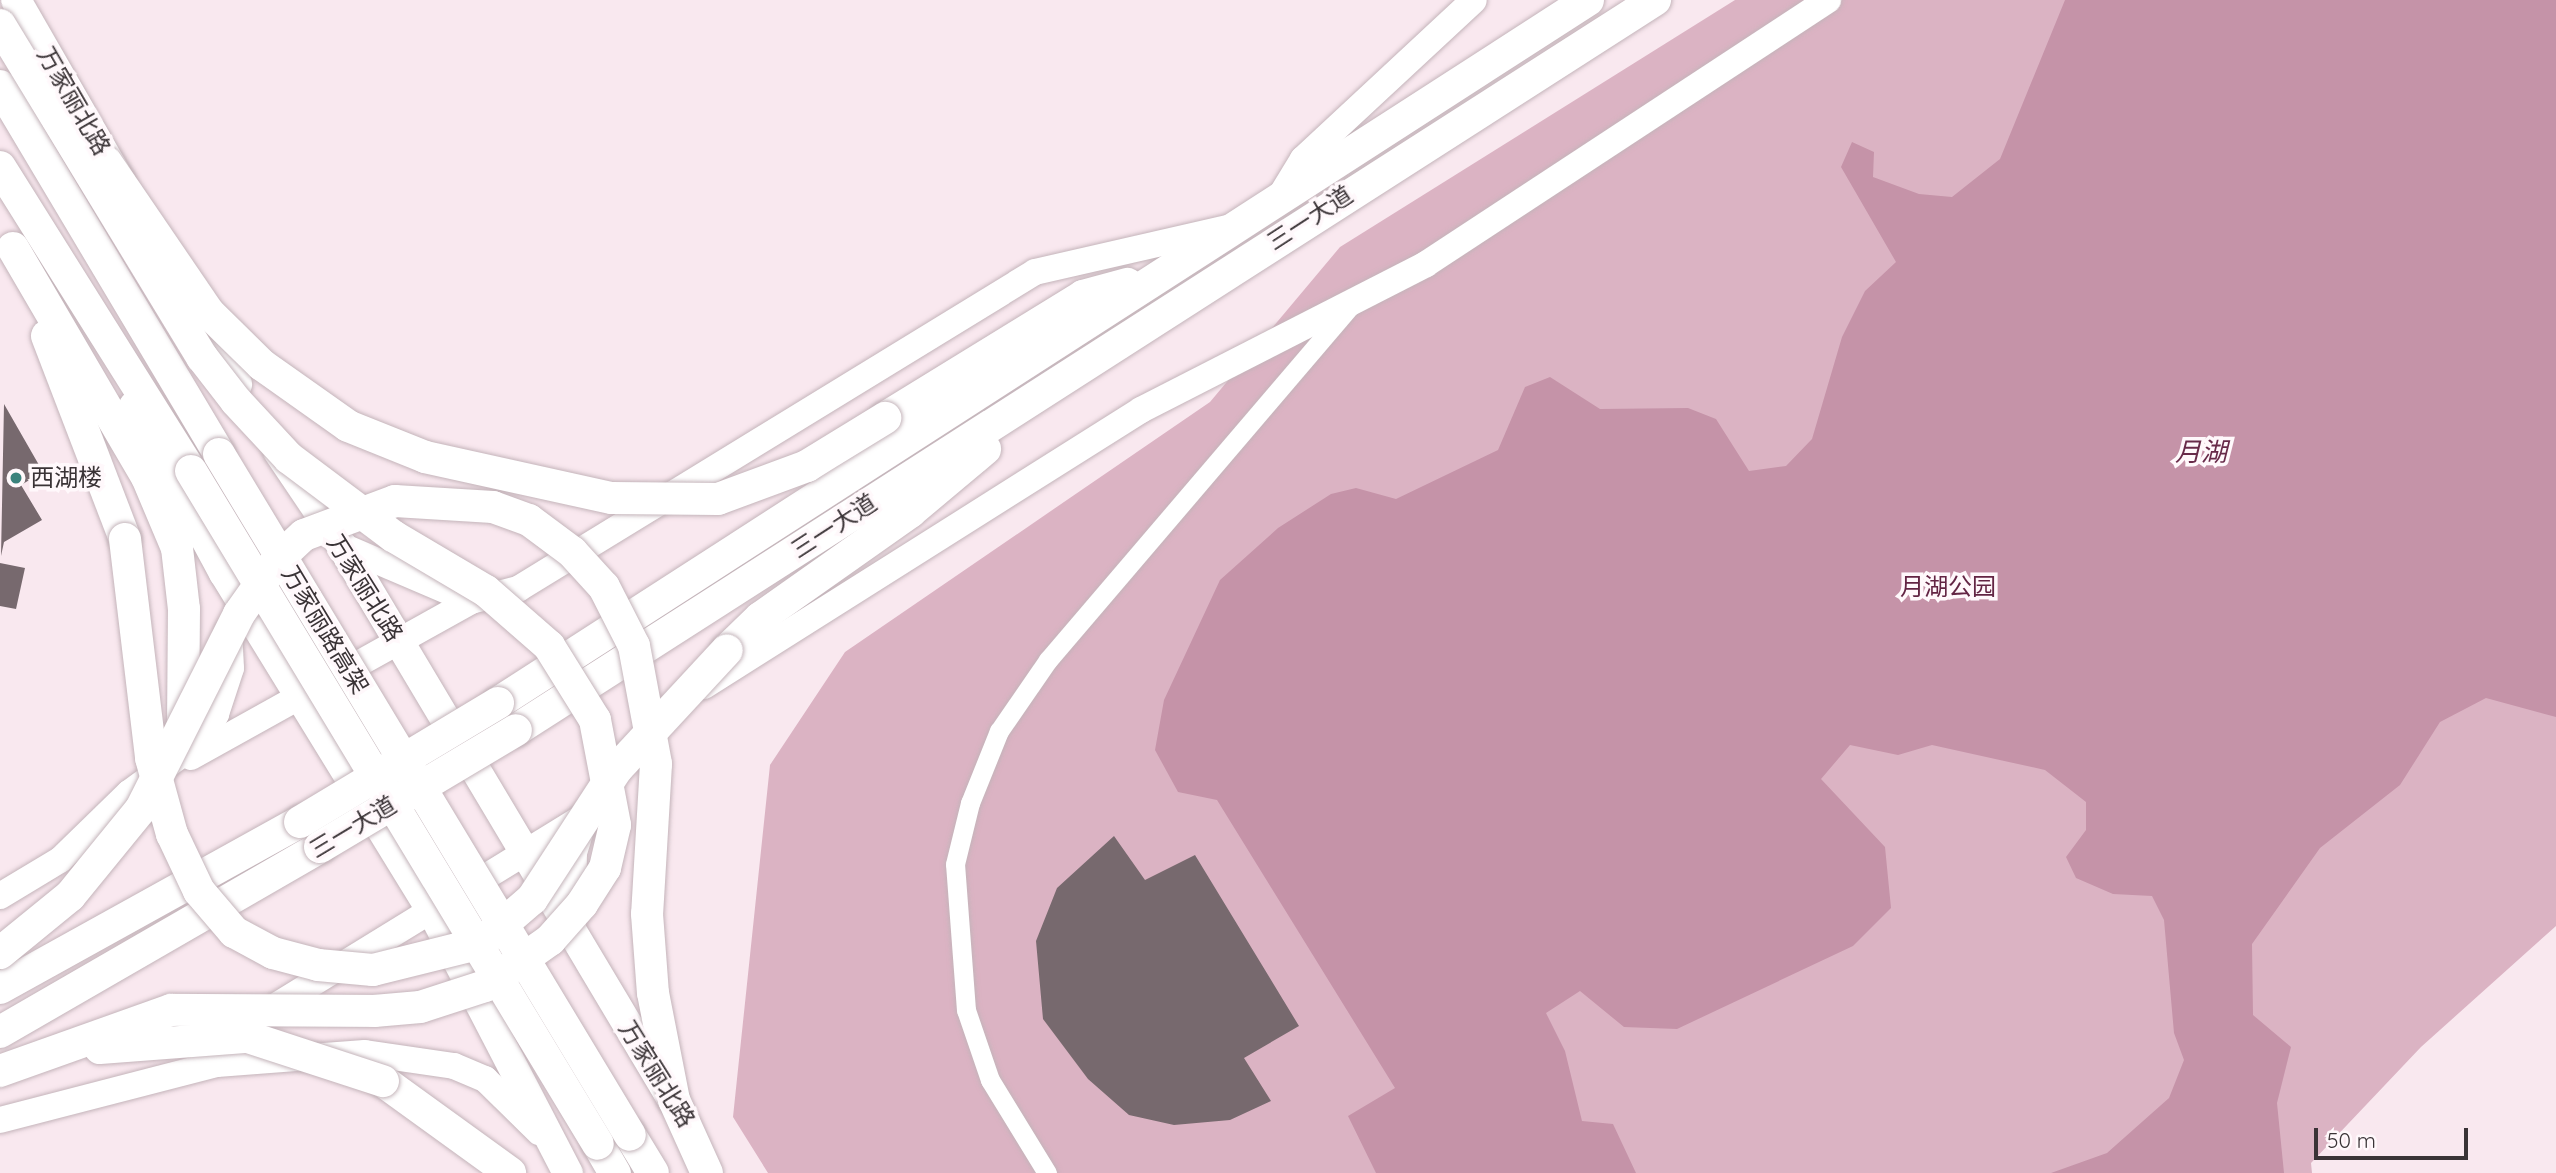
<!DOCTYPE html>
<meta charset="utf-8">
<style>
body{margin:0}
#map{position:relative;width:2556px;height:1173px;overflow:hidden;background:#f9e8ef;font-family:Quicksand,"Noto Sans SC",sans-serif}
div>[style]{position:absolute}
.green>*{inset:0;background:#dbb3c3}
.water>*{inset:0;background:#c593a8}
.building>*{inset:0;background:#77696e}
.roads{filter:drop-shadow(0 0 2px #c4b4ba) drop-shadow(0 0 2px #c4b4ba)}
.minor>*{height:19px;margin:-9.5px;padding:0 9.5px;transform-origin:9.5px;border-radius:9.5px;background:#fff}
.secondary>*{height:26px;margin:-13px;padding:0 13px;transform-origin:13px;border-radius:13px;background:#fff}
.primary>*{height:30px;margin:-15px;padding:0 15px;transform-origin:15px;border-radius:15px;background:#fff}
.trunk>*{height:32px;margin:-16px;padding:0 16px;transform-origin:16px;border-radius:16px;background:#fff}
.bridges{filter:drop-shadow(0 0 2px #c4b4ba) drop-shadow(0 0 2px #c4b4ba)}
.trunk-bridge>*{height:32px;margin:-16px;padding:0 16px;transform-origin:16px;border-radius:16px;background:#fff}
.dots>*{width:19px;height:19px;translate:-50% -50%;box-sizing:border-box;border:4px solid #fff8fb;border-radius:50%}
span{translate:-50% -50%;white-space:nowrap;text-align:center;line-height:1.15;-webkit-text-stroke:7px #fff8fb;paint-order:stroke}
.street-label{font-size:24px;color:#3a3336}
.poi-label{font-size:24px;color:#3a3336}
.left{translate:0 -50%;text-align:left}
.park-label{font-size:24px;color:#632544}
.water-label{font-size:26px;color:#682a49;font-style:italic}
.scale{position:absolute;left:2314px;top:1128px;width:154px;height:32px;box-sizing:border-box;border:4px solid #3a3336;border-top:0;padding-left:9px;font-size:21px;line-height:24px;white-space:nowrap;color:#3a3336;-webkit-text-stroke:5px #fff8fb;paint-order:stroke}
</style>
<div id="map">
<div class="green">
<div style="clip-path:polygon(1735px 0,2556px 0,2556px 926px,2421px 1047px,2311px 1163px,2312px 1173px,768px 1173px,733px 1117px,770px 765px,845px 652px,1210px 402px,1340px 247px)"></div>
</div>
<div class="water">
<div style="clip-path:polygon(2065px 0,2556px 0,2556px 717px,2486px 698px,2440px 722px,2400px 785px,2320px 848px,2252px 944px,2253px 1015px,2291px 1047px,2277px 1103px,2284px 1173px,2051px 1173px,2107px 1153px,2169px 1098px,2184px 1060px,2174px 1033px,2164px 920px,2152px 896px,2113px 894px,2076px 878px,2066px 857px,2086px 830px,2086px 802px,2045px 770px,1932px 745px,1898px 755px,1850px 745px,1821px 779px,1885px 847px,1891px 908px,1853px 946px,1677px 1029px,1624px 1027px,1580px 991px,1546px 1013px,1565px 1051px,1582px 1121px,1613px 1124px,1636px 1173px,1376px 1173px,1348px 1116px,1395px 1088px,1217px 800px,1178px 792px,1155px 750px,1164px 700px,1220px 580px,1278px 528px,1331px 494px,1356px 488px,1396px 499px,1498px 450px,1525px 387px,1550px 377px,1600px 409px,1688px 408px,1716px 419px,1749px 471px,1786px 466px,1812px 439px,1842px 337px,1865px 291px,1896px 262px,1841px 167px,1852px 142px,1874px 152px,1873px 177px,1919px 194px,1952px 197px,2000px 159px)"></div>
</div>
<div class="building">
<div style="clip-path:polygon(4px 404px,43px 472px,21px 485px,42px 520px,4px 542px,1px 556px)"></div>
<div style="clip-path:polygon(0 563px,25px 568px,16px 609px,0 606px)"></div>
<div style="clip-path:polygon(1114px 836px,1145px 880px,1195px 855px,1299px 1026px,1244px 1058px,1271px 1101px,1230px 1120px,1174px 1125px,1129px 1115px,1088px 1079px,1043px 1019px,1036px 941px,1057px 888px)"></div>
</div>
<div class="roads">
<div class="minor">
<div style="left:1047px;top:1173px;width:109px;rotate:-121.5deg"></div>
<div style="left:990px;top:1080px;width:74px;rotate:-108.9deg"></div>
<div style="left:966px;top:1010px;width:146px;rotate:-94.3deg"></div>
<div style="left:955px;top:864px;width:63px;rotate:-76.2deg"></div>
<div style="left:970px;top:803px;width:78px;rotate:-68.1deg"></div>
<div style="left:999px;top:731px;width:86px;rotate:-55.4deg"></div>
<div style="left:1048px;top:660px;width:465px;rotate:-49.5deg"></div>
</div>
<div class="secondary">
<div style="left:1278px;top:200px;width:48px;rotate:-58.6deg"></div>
<div style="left:1303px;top:159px;width:233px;rotate:-42.9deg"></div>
<div style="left:342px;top:546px;width:140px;rotate:23.1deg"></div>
<div style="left:471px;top:601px;width:49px;rotate:-14.3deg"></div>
<div style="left:518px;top:589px;width:606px;rotate:-31.51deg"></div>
<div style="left:1035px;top:272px;width:197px;rotate:-12.9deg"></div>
<div style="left:704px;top:686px;width:517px;rotate:-32.28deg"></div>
<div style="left:1141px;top:410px;width:320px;rotate:-27.1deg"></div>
<div style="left:1426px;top:264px;width:481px;rotate:-33.3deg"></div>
<div style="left:191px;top:757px;width:321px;rotate:-29.1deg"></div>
<div style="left:0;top:896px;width:70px;rotate:-31deg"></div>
<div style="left:60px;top:860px;width:96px;rotate:-44.2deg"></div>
<div style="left:129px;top:793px;width:83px;rotate:-36.2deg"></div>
<div style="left:196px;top:744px;width:36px;rotate:-56deg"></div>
<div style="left:216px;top:714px;width:48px;rotate:-71.9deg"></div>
<div style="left:231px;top:668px;width:37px;rotate:-93deg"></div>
<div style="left:573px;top:923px;width:70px;rotate:-89.2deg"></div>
<div style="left:574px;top:853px;width:24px;rotate:-73deg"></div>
<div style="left:266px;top:1012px;width:374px;rotate:-31.6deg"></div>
<div style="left:0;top:1120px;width:224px;rotate:-14.5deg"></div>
<div style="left:217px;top:1064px;width:148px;rotate:-4.3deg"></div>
<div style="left:365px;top:1053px;width:90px;rotate:8.3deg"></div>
<div style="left:454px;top:1066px;width:34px;rotate:23deg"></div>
<div style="left:485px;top:1079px;width:76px;rotate:44.5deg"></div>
</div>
<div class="primary">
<div style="left:16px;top:0;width:209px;rotate:60.1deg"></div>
<div style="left:186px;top:297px;width:101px;rotate:59.6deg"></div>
<div style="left:134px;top:406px;width:190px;rotate:61.7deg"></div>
<div style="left:224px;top:573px;width:399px;rotate:58.4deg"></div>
<div style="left:433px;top:913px;width:293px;rotate:62.6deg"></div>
<div style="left:278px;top:451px;width:115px;rotate:56deg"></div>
<div style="left:342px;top:546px;width:644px;rotate:59.17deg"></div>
</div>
<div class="trunk">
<div style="left:0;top:86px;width:428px;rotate:59.2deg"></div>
<div style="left:0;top:167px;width:359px;rotate:57.9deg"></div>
<div style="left:13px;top:248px;width:265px;rotate:59.7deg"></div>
<div style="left:147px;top:477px;width:77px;rotate:67.1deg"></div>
<div style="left:177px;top:548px;width:61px;rotate:83.5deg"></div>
<div style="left:184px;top:609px;width:118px;rotate:90.5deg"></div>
<div style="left:47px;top:336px;width:217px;rotate:69deg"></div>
<div style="left:885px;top:418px;width:233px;rotate:-31.6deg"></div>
<div style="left:1083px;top:296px;width:46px;rotate:-15.3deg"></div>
<div style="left:727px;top:650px;width:46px;rotate:-44.1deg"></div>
<div style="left:760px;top:618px;width:184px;rotate:-35.2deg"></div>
<div style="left:910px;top:512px;width:98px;rotate:-40deg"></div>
<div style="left:498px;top:703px;width:1297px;rotate:-32.82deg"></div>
<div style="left:516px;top:730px;width:1353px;rotate:-32.66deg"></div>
<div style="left:0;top:988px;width:343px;rotate:-29deg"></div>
<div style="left:0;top:1032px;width:370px;rotate:-30deg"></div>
<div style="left:383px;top:1081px;width:157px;rotate:35.9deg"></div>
<div style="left:630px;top:1135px;width:44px;rotate:58.8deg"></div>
<div style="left:598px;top:1144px;width:34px;rotate:60deg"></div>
</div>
</div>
<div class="bridges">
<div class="trunk-bridge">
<div style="left:0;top:25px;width:389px;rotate:58.7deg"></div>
<div style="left:202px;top:357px;width:56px;rotate:52.3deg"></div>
<div style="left:236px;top:401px;width:78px;rotate:47.1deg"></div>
<div style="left:289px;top:458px;width:130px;rotate:36.9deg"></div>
<div style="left:393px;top:536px;width:108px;rotate:30.6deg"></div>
<div style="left:486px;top:591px;width:84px;rotate:41.1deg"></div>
<div style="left:549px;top:646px;width:87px;rotate:58.1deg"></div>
<div style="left:595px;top:720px;width:107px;rotate:79.2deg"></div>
<div style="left:615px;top:825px;width:44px;rotate:103.1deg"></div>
<div style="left:605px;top:868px;width:43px;rotate:122.6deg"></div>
<div style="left:582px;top:904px;width:48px;rotate:131.6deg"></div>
<div style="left:550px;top:940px;width:80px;rotate:144.7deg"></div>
<div style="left:485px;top:986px;width:68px;rotate:162.1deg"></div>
<div style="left:420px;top:1007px;width:46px;rotate:175deg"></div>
<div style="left:374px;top:1011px;width:203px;rotate:-179.7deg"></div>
<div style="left:171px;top:1010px;width:182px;rotate:160.4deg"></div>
<div style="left:106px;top:162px;width:183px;rotate:55.7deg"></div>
<div style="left:209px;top:313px;width:74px;rotate:44.5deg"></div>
<div style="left:262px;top:365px;width:105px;rotate:35.3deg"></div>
<div style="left:348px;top:426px;width:83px;rotate:21.9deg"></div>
<div style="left:425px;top:457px;width:191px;rotate:12.4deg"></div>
<div style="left:612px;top:498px;width:106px;rotate:0.5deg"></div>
<div style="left:718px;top:499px;width:95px;rotate:-20.3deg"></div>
<div style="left:807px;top:466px;width:92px;rotate:-31.6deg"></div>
<div style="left:219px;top:454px;width:795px;rotate:58.89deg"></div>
<div style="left:191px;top:471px;width:786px;rotate:58.84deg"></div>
<div style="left:125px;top:539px;width:221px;rotate:83.2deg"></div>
<div style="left:151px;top:758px;width:79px;rotate:74.6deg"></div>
<div style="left:172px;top:834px;width:63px;rotate:64.7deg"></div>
<div style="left:199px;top:891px;width:54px;rotate:49.5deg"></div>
<div style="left:234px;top:932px;width:44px;rotate:28.3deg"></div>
<div style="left:273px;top:953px;width:47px;rotate:14.9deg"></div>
<div style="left:318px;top:965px;width:55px;rotate:5.2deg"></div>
<div style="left:373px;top:970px;width:111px;rotate:-14deg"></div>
<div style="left:481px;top:943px;width:67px;rotate:-40.8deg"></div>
<div style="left:532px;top:899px;width:154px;rotate:-56.9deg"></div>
<div style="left:616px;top:770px;width:163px;rotate:-47.2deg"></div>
<div style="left:300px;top:822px;width:231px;rotate:-31deg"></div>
<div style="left:320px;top:847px;width:228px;rotate:-30.8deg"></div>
<div style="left:0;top:953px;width:90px;rotate:-39.2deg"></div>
<div style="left:70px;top:896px;width:112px;rotate:-50.8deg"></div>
<div style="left:141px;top:809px;width:218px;rotate:-63.3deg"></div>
<div style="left:239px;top:614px;width:67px;rotate:-54.7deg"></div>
<div style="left:278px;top:559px;width:35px;rotate:-43deg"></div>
<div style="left:304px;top:535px;width:97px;rotate:-20.5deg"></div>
<div style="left:395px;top:501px;width:98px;rotate:3.5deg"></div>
<div style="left:493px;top:507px;width:38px;rotate:20deg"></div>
<div style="left:529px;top:520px;width:54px;rotate:36.7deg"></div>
<div style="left:572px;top:552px;width:47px;rotate:47.6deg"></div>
<div style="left:604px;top:587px;width:66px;rotate:63deg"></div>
<div style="left:634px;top:646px;width:120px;rotate:79.4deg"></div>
<div style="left:656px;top:764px;width:150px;rotate:93.4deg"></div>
<div style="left:647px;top:914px;width:79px;rotate:85.7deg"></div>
<div style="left:653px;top:993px;width:109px;rotate:78.9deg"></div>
<div style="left:674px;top:1100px;width:80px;rotate:65.7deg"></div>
<div style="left:100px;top:1048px;width:148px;rotate:-4.3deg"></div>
<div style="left:248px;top:1037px;width:142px;rotate:18.1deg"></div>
</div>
</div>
<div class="dots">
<div style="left:16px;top:478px;background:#3b827c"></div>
</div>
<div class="street-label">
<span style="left:74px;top:101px;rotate:60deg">万家丽北路</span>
<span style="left:1310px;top:218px;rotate:-33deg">三一大道</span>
<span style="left:834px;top:526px;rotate:-33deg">三一大道</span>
<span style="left:365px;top:588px;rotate:58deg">万家丽北路</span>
<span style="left:325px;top:630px;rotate:59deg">万家丽路高架</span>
<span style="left:353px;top:827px;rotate:-31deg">三一大道</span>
<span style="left:657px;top:1074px;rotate:58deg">万家丽北路</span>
</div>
<div class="poi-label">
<span class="left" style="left:30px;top:478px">西湖楼</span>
</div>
<div class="park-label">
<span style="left:1948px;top:587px">月湖公园</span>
</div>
<div class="water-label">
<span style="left:2201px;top:452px">月湖</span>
</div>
<div class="scale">50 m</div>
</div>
